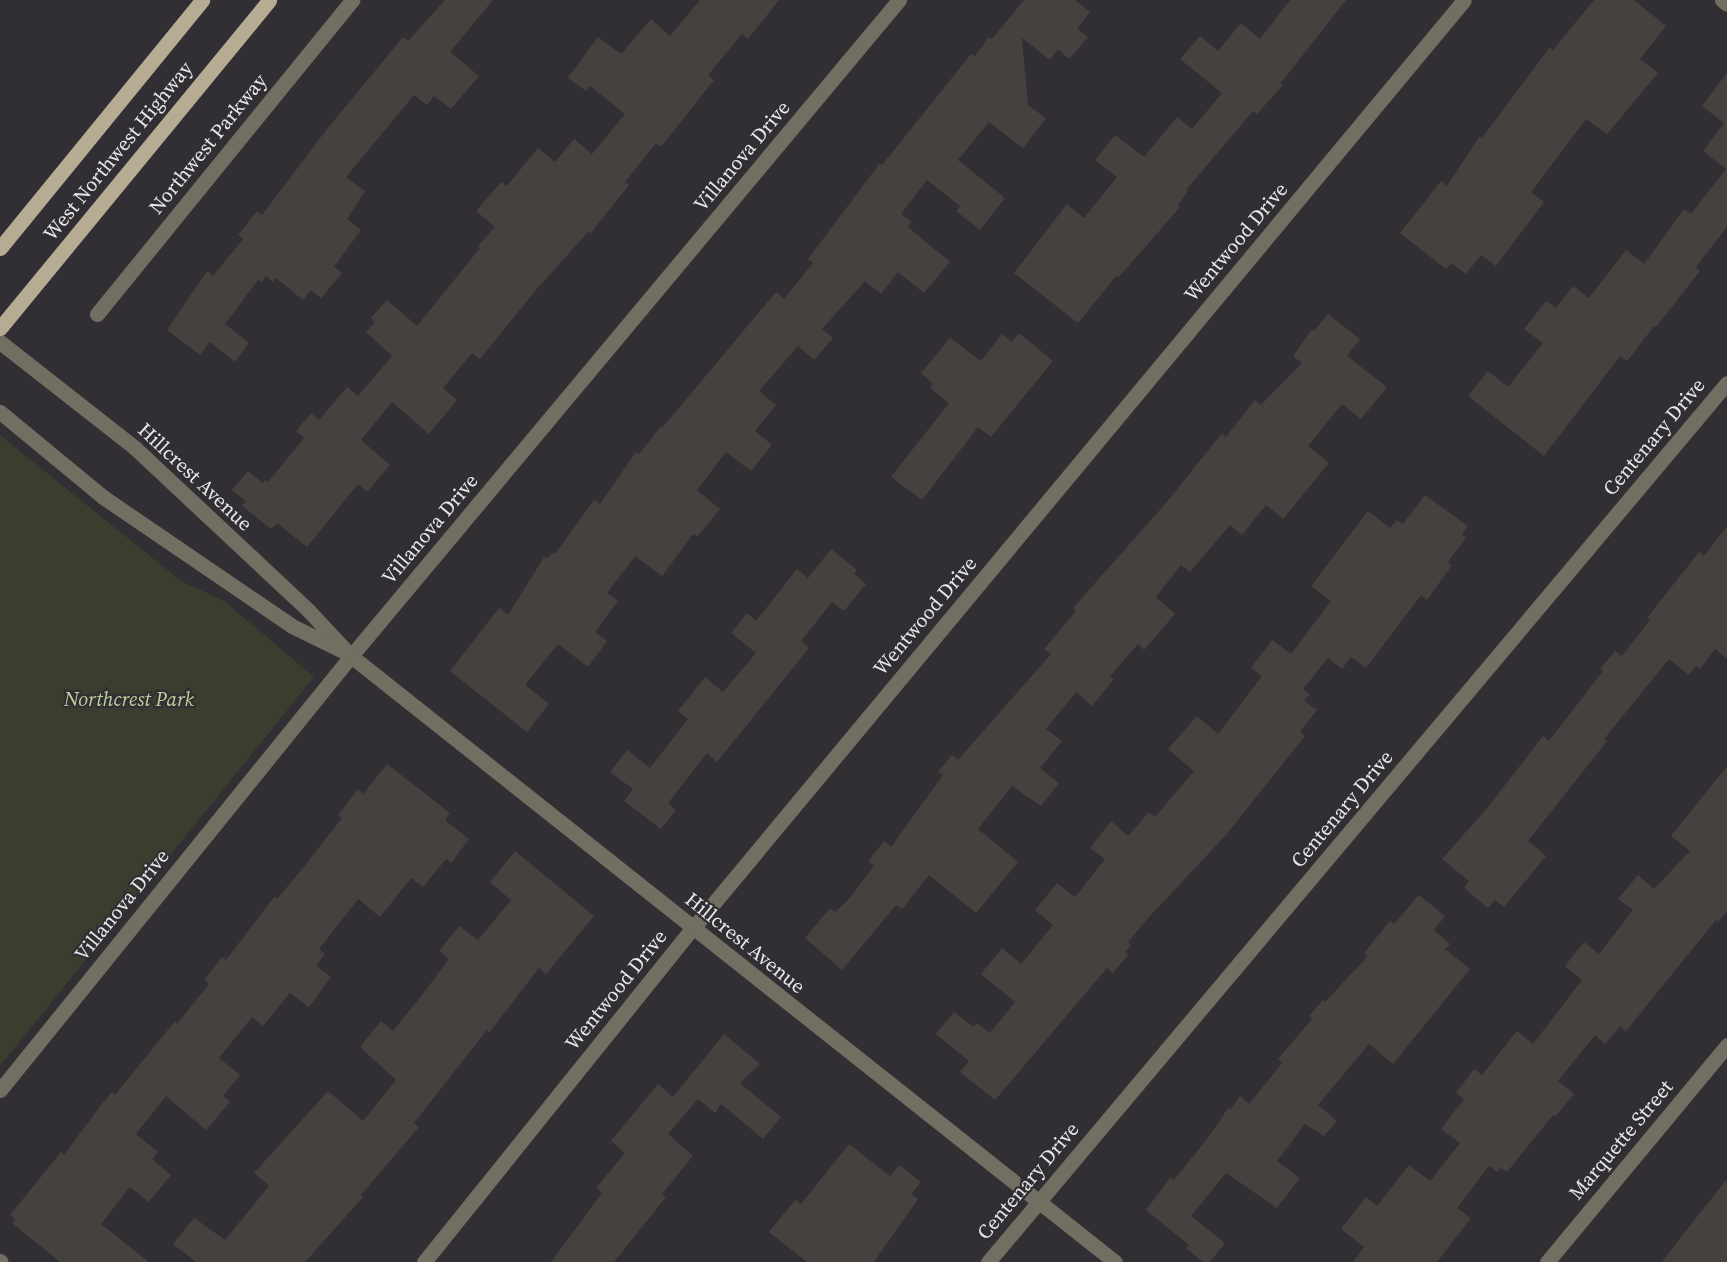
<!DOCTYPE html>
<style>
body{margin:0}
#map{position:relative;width:1727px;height:1262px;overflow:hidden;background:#312f33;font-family:"Source Serif 4",serif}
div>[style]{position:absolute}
.green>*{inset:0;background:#393e2f}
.building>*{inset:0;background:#45413f}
.minor>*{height:15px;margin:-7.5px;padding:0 7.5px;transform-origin:7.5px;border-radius:7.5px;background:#736e62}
.tertiary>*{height:15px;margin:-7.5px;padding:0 7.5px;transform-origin:7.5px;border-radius:7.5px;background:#736e62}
.primary>*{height:15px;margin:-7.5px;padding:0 7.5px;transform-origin:7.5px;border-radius:7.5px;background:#b6ab93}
span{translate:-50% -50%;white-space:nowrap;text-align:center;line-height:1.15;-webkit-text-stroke:4.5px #312f33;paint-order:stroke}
.street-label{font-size:20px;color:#e8e7e9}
.park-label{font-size:20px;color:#bfd19c;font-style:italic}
</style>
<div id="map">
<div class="green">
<div style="clip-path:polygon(0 435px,181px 581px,224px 601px,314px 677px,0 1066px)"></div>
</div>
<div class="building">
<div style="clip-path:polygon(445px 0,493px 0,450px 52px,479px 76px,451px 109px,434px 96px,427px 105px,414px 95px,346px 177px,365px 191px,347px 219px,361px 230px,334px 267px,342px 273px,321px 298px,311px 290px,303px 300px,276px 278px,273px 282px,266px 276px,261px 282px,258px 280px,225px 324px,249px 343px,235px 362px,210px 342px,200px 355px,167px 330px,207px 271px,213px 276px,243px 239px,238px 235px,257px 211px,262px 215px,327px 129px,403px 37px,408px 41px)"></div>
<div style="clip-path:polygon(700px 0,779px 0,748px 39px,742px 34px,708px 75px,714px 80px,661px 147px,656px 143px,625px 182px,629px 185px,590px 234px,588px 232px,535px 291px,480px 359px,472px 353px,443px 388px,457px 400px,429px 434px,392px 402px,361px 440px,390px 465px,367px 492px,358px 484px,307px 547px,277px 523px,271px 529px,242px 506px,246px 501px,232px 490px,248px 471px,263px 483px,265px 480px,268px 482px,304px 438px,296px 431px,311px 413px,319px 420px,347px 387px,358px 396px,392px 356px,366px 332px,375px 322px,371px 318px,387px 300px,417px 326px,480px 248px,478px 246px,495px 227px,476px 211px,501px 182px,507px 186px,538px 148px,555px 162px,574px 139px,592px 154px,625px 114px,590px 86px,586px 91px,568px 78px,598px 37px,621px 54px,651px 19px,670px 36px)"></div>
<div style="clip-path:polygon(1024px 0,1075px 0,1090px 12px,1077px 29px,1088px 37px,1069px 59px,1058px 49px,1050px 60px,1022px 38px,1028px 105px,1046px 118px,1023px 148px,989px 122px,958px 160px,1005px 198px,980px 230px,956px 211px,960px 206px,927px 180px,901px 214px,911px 222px,908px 227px,950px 262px,924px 293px,898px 272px,881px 294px,865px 281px,822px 329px,833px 338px,814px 360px,798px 346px,759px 391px,776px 405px,755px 431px,772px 445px,751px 471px,726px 452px,697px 490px,720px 509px,697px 537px,693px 534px,662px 576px,635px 556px,607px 593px,618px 601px,595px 632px,607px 641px,588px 667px,558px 644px,525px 685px,549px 704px,527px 732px,450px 671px,499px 608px,508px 615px,544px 557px,547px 559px,553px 552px,555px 554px,594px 500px,600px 504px,636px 452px,639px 454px,661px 426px,663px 427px,776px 292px,784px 299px,813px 263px,808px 259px,880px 163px,882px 165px,971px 54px,975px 56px,989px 37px,992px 39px)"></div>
<div style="clip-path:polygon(1290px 0,1346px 0,1281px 83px,1283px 85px,1257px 114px,1253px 111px,1186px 190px,1188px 191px,1178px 205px,1180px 207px,1119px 277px,1117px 275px,1078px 323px,1014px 273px,1067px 204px,1084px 218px,1117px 177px,1095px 160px,1115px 135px,1144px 157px,1177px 117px,1192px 129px,1222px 93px,1180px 59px,1200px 36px,1218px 51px,1241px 23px,1260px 39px)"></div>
<div style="clip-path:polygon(1594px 0,1634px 0,1666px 26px,1640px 59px,1658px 73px,1607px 134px,1586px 119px,1531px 192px,1544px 202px,1496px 266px,1481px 255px,1466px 274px,1451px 263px,1446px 269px,1400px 233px,1441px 181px,1447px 186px,1480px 136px,1482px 138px,1550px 47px,1553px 50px)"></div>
<div style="clip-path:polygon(1727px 73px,1727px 227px,1696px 267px,1700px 271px,1656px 327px,1654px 326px,1627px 361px,1620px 356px,1544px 456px,1468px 396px,1488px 371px,1508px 387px,1543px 343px,1524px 329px,1546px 301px,1556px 308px,1573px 286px,1589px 298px,1626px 250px,1644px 264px,1684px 209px,1691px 214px,1726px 169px,1703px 151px,1724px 123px,1702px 106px)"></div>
<div style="clip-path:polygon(1328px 314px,1360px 339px,1347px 356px,1387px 387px,1361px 419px,1342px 404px,1308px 446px,1329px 463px,1283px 519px,1266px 505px,1242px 535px,1230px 525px,1190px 572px,1181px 565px,1156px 597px,1175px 614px,1144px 650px,1138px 644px,1110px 676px,1114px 679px,1092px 706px,1076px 692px,1046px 729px,1062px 741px,1040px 768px,1059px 783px,1041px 806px,1012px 786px,978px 829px,1018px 862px,976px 913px,929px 875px,902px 909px,896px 905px,842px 970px,805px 938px,830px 908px,835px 912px,848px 900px,874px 866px,868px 861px,884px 841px,891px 847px,943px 775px,938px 772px,952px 755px,958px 760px,1051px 654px,1044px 649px,1076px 611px,1073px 608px,1166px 503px,1222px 433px,1226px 437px,1255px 400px,1261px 405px,1302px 363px,1293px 356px,1312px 329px,1314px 331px)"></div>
<div style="clip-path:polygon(1019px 333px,1053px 361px,991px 437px,978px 427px,922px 500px,891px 477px,949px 403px,930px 388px,933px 384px,921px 373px,950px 338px,981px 361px,1002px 334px,1012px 342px)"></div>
<div style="clip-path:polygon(1425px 495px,1468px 526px,1462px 534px,1466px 538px,1448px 562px,1452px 565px,1427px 600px,1421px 595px,1366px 668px,1351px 657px,1342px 669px,1328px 658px,1303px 689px,1310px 694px,1304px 701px,1317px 710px,1300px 732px,1305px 736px,1226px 835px,1149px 917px,1128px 942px,1131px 945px,1125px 952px,1128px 955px,1113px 973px,1107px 968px,995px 1100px,960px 1072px,969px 1061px,936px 1034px,954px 1012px,974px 1027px,977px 1023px,990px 1033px,1015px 1002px,981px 974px,1002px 948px,1021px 964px,1053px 925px,1035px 910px,1057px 883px,1075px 897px,1105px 859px,1090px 848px,1111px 821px,1128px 836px,1149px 812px,1155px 817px,1194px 771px,1168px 749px,1197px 716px,1218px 734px,1262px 676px,1251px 668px,1272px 640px,1291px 654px,1331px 601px,1311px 586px,1368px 511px,1390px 528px,1397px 520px,1403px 524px)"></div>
<div style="clip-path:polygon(1727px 526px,1727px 659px,1715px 649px,1700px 669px,1696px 666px,1689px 675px,1669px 659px,1604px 739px,1607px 741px,1528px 841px,1546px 856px,1504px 907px,1495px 900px,1488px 908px,1464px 888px,1469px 881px,1442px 859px,1488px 807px,1543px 736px,1549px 741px,1603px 671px,1600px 669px,1615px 651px,1622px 656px,1650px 620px,1647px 618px,1699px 552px,1704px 556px)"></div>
<div style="clip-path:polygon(831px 549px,857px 570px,854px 574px,866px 584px,844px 611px,832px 602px,801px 641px,809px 648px,717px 762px,707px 753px,668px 803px,676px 810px,661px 829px,624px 801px,633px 789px,610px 772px,627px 750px,650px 768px,688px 719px,678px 711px,705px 677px,723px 692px,756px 653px,731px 633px,747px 613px,756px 621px,797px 569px,808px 578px)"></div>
<div style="clip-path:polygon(387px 764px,450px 813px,445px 820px,469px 839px,451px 863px,446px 859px,423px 887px,411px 878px,380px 917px,358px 899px,319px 949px,325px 954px,316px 966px,331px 977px,309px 1007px,290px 993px,263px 1026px,252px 1017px,219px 1058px,240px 1075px,223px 1096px,230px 1102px,206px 1130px,166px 1096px,136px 1134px,158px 1152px,152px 1159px,171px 1175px,149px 1202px,130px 1187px,101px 1224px,149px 1262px,60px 1262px,12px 1223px,15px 1219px,10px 1215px,61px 1152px,64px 1155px,101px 1105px,112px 1092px,115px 1095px,175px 1021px,177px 1024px,209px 984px,204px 980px,222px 957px,226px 960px,274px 897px,277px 899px,302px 869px,342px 818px,338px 815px,358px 789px,363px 794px)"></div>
<div style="clip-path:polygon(1727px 766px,1727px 911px,1718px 922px,1716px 920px,1626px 1031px,1620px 1026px,1605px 1044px,1595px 1035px,1558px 1081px,1574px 1094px,1555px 1117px,1553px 1115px,1507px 1172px,1501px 1168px,1497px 1172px,1489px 1166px,1457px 1208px,1471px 1218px,1437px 1262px,1353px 1262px,1364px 1247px,1341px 1229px,1366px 1197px,1377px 1206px,1409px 1165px,1430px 1181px,1460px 1143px,1441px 1129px,1464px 1099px,1456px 1093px,1474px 1069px,1482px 1075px,1517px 1031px,1533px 1044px,1582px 980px,1565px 966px,1584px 942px,1599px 954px,1633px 910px,1618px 899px,1638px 875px,1654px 889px,1690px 851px,1671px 836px)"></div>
<div style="clip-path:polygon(515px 851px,594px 916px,546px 974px,539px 968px,489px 1033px,487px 1030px,414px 1123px,419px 1127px,361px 1195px,363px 1197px,305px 1262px,196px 1262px,173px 1244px,194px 1218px,225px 1240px,269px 1186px,254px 1173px,328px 1091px,363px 1121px,396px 1080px,360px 1047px,381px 1021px,393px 1031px,422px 995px,449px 959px,439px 951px,459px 926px,478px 940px,511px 900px,490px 882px)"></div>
<div style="clip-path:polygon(1419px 895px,1445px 916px,1434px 930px,1450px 944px,1445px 949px,1470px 969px,1393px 1064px,1369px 1044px,1318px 1105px,1337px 1121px,1324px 1136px,1305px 1124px,1277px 1161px,1300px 1178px,1277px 1208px,1226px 1173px,1191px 1216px,1225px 1243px,1210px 1262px,1203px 1262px,1186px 1248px,1189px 1245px,1146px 1210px,1170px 1178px,1174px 1180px,1210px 1135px,1228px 1108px,1230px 1110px,1240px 1096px,1249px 1104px,1282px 1063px,1278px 1059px,1312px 1019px,1309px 1016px,1323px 1000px,1325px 1002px,1368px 956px,1364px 953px,1390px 921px,1394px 924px)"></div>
<div style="clip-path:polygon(724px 1034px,760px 1064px,740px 1083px,781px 1117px,763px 1139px,721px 1104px,715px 1113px,698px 1099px,668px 1134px,693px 1156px,662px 1194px,666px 1197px,614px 1262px,551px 1262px,602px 1193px,596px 1188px,625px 1153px,611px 1141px,658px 1084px,673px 1097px)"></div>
<div style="clip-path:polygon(849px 1144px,890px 1176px,899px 1165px,921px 1182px,911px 1194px,918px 1199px,874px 1262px,807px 1262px,769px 1232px,795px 1200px,801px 1204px)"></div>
<div style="clip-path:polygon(1727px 1179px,1727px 1262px,1662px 1262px,1681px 1237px)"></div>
</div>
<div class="minor">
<div style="left:1722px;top:0;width:6px;rotate:39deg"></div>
<div style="left:97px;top:314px;width:405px;rotate:-50.9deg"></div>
<div style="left:0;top:1090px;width:558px;rotate:-51.04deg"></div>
<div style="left:351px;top:656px;width:855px;rotate:-50.13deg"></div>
<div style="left:0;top:1261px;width:1px;rotate:45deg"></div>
<div style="left:424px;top:1262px;width:429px;rotate:-51.2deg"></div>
<div style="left:693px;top:928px;width:1206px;rotate:-50.28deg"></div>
<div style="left:988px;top:1262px;width:1148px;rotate:-49.95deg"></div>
<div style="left:1547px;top:1262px;width:282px;rotate:-50.3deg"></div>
</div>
<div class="tertiary">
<div style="left:0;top:342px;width:172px;rotate:38.1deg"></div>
<div style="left:135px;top:448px;width:238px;rotate:43.1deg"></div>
<div style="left:309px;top:611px;width:62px;rotate:47deg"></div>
<div style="left:351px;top:656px;width:975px;rotate:38.42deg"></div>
<div style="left:0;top:412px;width:134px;rotate:39.5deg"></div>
<div style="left:103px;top:497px;width:229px;rotate:34.3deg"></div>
<div style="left:292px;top:626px;width:55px;rotate:26.1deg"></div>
</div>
<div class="primary">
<div style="left:0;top:248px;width:320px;rotate:-50.8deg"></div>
<div style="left:0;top:328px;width:424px;rotate:-50.6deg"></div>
</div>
<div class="street-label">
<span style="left:208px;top:144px;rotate:-51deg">Northwest Parkway</span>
<span style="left:118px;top:151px;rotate:-51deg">West Northwest Highway</span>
<span style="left:742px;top:156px;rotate:-50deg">Villanova Drive</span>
<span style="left:1236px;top:242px;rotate:-50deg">Wentwood Drive</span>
<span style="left:1654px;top:437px;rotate:-50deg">Centenary Drive</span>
<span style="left:195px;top:477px;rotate:43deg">Hillcrest Avenue</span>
<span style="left:430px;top:529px;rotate:-50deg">Villanova Drive</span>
<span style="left:925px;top:616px;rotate:-50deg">Wentwood Drive</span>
<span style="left:1342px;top:809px;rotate:-50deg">Centenary Drive</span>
<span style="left:122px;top:905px;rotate:-51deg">Villanova Drive</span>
<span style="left:745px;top:943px;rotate:39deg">Hillcrest Avenue</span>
<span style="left:616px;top:990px;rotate:-51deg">Wentwood Drive</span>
<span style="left:1621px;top:1140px;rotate:-50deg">Marquette Street</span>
<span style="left:1028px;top:1181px;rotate:-50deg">Centenary Drive</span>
</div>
<div class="park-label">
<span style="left:129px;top:699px">Northcrest Park</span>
</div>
</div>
